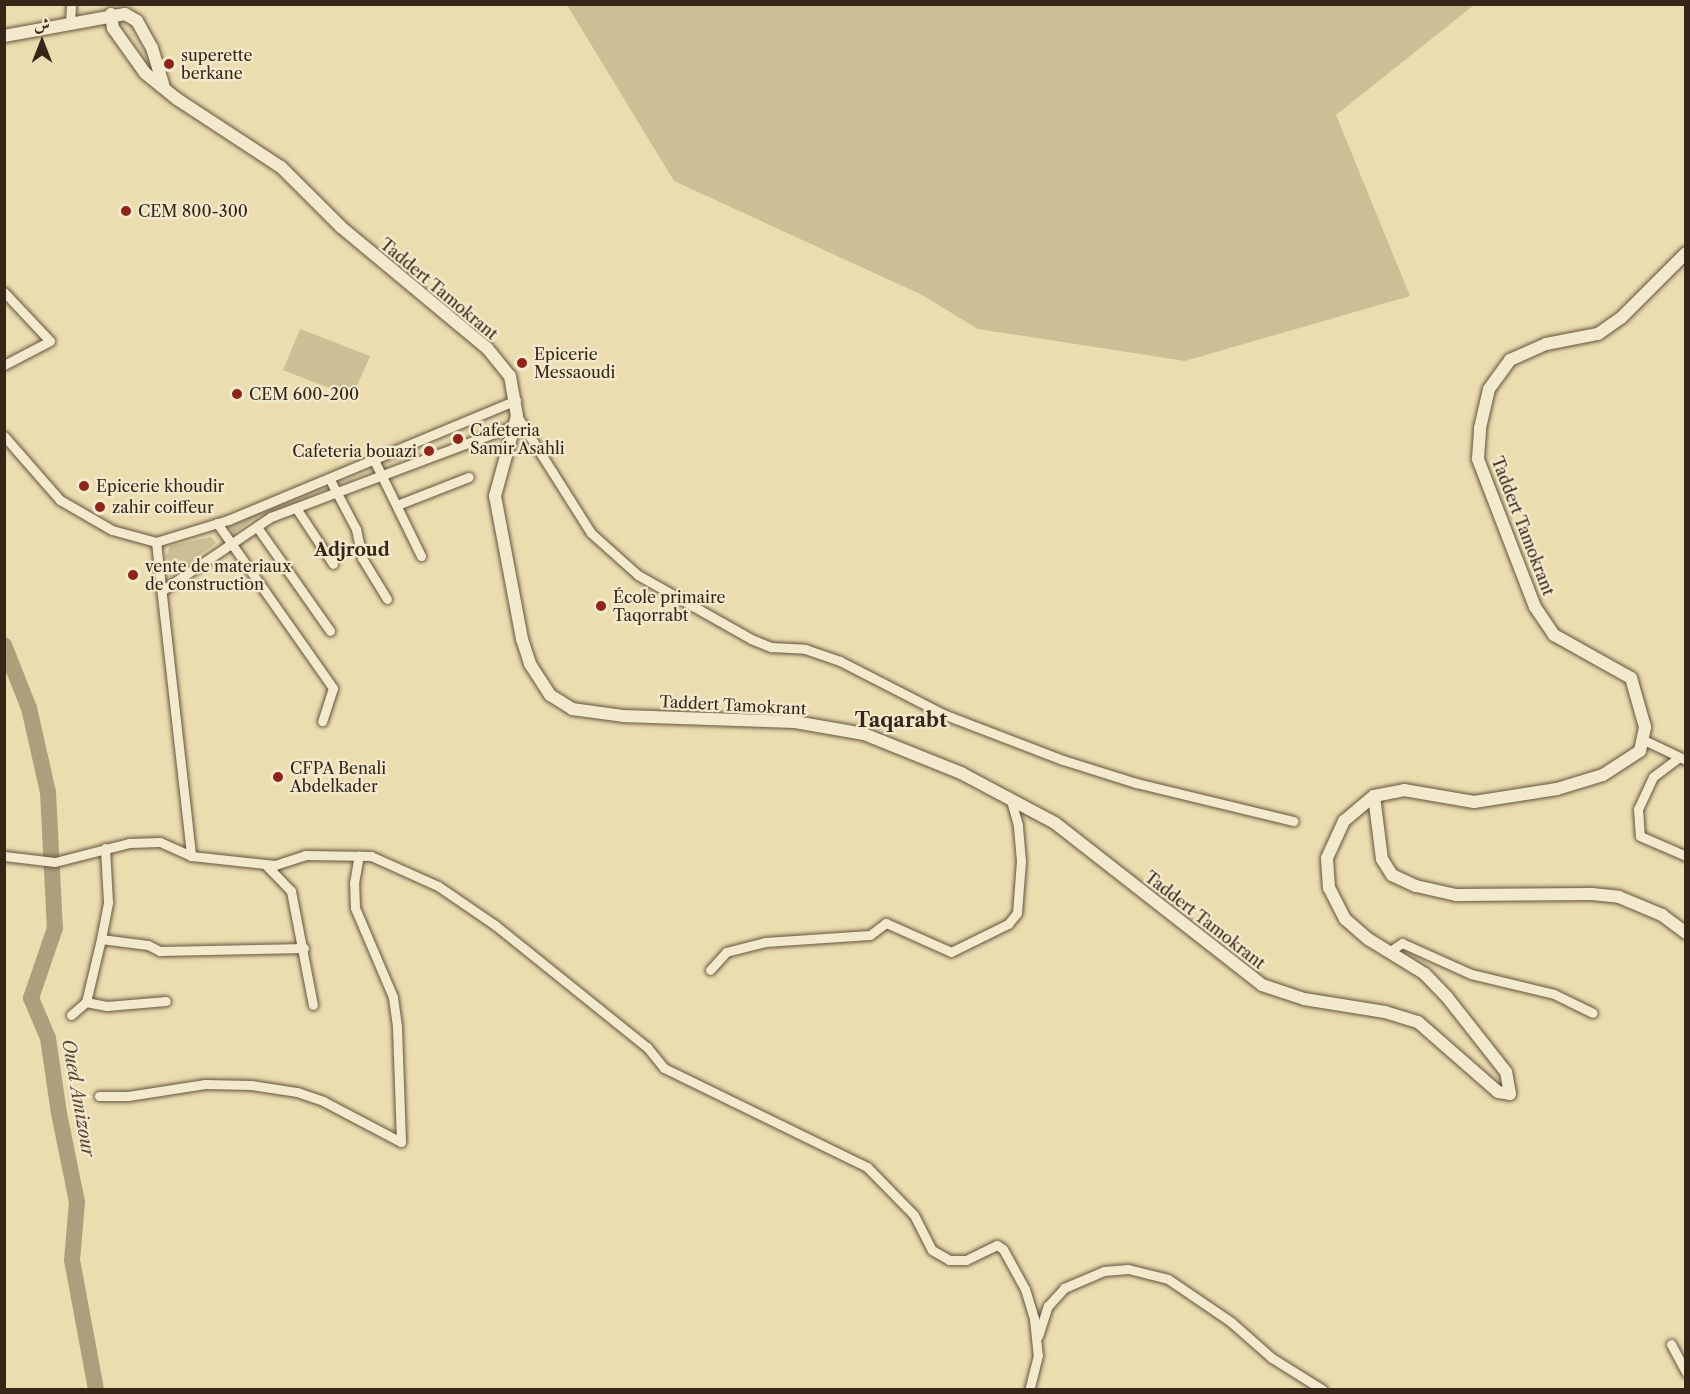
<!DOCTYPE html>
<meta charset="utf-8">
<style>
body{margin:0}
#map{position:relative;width:1690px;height:1394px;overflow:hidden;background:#ecddb0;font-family:"Libre Caslon Text",Amiri,serif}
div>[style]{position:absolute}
.green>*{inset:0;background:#cdbe96}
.river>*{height:16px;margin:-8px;padding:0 8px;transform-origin:8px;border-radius:8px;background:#ae9f7c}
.roads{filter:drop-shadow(0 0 2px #63543e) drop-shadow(0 0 2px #63543e)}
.street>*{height:9px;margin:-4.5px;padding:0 4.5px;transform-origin:4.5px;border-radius:4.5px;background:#f3e9cc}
.secondary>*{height:12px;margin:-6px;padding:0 6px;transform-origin:6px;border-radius:6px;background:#f3e9cc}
.dots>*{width:16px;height:16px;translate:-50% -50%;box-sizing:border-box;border:3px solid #f3e9cc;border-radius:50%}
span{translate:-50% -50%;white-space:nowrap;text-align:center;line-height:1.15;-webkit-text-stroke:4.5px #f3e9cc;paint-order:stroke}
.poi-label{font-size:16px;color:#352618}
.left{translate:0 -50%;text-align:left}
.right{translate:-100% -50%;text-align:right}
.street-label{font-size:16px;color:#352618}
.neighbourhood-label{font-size:18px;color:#352618;font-weight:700}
.water-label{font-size:18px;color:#594a36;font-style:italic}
.quarter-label{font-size:20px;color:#352618;font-weight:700}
.frame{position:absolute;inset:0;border:6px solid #352618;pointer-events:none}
.north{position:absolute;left:12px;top:12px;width:60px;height:60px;-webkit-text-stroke:4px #f3e9cc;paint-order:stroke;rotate:0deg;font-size:16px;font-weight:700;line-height:24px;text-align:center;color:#352618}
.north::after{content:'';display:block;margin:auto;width:21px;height:27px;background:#352618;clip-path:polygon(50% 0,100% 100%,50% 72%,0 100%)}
</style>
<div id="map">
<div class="green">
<div style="clip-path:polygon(567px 5px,1474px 5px,1336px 115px,1410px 296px,1185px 361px,978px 329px,922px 295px,674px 181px)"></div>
<div style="clip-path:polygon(300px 329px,370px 356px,352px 397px,283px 370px)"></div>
<div style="clip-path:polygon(264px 511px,234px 533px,230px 527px)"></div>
<div style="clip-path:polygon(211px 537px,216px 543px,179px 570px,166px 558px,170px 546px)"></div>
</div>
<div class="river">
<div style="left:4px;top:645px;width:68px;rotate:68.4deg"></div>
<div style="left:29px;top:708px;width:86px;rotate:77.3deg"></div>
<div style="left:48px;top:792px;width:136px;rotate:87.1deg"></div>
<div style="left:55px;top:928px;width:74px;rotate:108.9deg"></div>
<div style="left:31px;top:998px;width:43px;rotate:67deg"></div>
<div style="left:48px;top:1038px;width:76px;rotate:81.7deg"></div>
<div style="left:59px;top:1113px;width:91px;rotate:78.6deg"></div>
<div style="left:77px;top:1202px;width:58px;rotate:94.9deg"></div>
<div style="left:72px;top:1260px;width:132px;rotate:79.5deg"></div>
</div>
<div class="roads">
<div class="street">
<div style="left:70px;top:24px;width:20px;rotate:-87deg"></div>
<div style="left:4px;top:292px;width:67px;rotate:46.8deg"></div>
<div style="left:50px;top:341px;width:52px;rotate:152.4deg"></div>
<div style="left:517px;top:416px;width:138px;rotate:57.7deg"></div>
<div style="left:591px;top:533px;width:63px;rotate:41.8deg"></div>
<div style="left:638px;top:575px;width:130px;rotate:29.5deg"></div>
<div style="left:751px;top:639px;width:22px;rotate:22deg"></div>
<div style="left:771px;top:647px;width:34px;rotate:3deg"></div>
<div style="left:805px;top:649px;width:37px;rotate:19deg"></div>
<div style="left:840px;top:661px;width:116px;rotate:27.2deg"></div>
<div style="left:943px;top:714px;width:129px;rotate:21deg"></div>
<div style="left:1063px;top:760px;width:77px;rotate:17.5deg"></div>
<div style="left:1136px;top:783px;width:162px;rotate:13.6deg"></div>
<div style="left:4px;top:436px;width:85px;rotate:48.8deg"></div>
<div style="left:60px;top:500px;width:60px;rotate:30deg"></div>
<div style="left:112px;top:530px;width:46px;rotate:15.3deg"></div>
<div style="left:374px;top:460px;width:107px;rotate:63.9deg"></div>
<div style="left:329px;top:478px;width:58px;rotate:62.1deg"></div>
<div style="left:356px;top:529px;width:30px;rotate:78deg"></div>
<div style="left:362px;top:558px;width:48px;rotate:58.6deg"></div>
<div style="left:397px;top:505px;width:77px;rotate:-21.3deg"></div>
<div style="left:296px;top:508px;width:67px;rotate:56.5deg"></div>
<div style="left:217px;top:523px;width:202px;rotate:54.9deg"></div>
<div style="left:333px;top:688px;width:35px;rotate:108deg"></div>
<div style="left:257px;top:527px;width:127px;rotate:54.9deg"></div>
<div style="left:156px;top:542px;width:75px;rotate:-17deg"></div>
<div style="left:228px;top:520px;width:312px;rotate:-22.6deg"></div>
<div style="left:156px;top:542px;width:316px;rotate:83.6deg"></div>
<div style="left:163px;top:590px;width:130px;rotate:-34.1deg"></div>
<div style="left:271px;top:517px;width:259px;rotate:-20.6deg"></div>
<div style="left:1644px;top:740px;width:47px;rotate:25.5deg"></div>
<div style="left:1678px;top:758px;width:31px;rotate:143deg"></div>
<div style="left:1653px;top:777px;width:35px;rotate:115deg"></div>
<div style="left:1638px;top:809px;width:27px;rotate:86deg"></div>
<div style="left:1640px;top:836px;width:50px;rotate:23.5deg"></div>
<div style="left:4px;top:856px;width:51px;rotate:6.7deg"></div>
<div style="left:55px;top:862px;width:76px;rotate:-14.4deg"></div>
<div style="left:129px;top:843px;width:31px;rotate:-2deg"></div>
<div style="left:160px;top:842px;width:34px;rotate:24deg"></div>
<div style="left:191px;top:856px;width:84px;rotate:6.1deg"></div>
<div style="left:275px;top:865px;width:32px;rotate:-18deg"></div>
<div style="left:305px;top:855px;width:66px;rotate:0.9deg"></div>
<div style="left:371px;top:856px;width:73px;rotate:24.1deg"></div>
<div style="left:438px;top:886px;width:69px;rotate:34.4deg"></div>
<div style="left:495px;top:925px;width:195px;rotate:38.8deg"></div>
<div style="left:647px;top:1047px;width:27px;rotate:51deg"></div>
<div style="left:664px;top:1068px;width:226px;rotate:26deg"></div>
<div style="left:867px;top:1167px;width:67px;rotate:45.6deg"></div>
<div style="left:914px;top:1215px;width:39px;rotate:63deg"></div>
<div style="left:932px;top:1250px;width:20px;rotate:30deg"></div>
<div style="left:949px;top:1260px;width:17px"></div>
<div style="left:966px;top:1260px;width:34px;rotate:-26deg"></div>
<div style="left:997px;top:1245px;width:7px;rotate:34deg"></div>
<div style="left:1003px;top:1249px;width:46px;rotate:61.2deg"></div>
<div style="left:1025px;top:1289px;width:31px;rotate:73deg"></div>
<div style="left:1034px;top:1319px;width:36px;rotate:84deg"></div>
<div style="left:1038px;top:1355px;width:36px;rotate:104deg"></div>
<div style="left:265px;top:864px;width:37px;rotate:46deg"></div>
<div style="left:291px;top:891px;width:116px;rotate:79.1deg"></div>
<div style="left:101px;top:939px;width:47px;rotate:7.3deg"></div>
<div style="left:148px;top:945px;width:13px;rotate:27deg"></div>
<div style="left:160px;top:951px;width:144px;rotate:-1.2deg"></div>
<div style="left:1389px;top:952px;width:16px;rotate:-35deg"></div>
<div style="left:1402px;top:943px;width:76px;rotate:24.2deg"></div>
<div style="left:1471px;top:974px;width:85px;rotate:13.5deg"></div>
<div style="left:1554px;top:994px;width:43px;rotate:26deg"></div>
<div style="left:710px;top:970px;width:24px;rotate:-48deg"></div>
<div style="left:726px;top:952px;width:40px;rotate:-14.4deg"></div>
<div style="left:765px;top:942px;width:105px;rotate:-3.8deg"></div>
<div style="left:870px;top:935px;width:20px;rotate:-37deg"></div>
<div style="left:886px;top:923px;width:71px;rotate:24deg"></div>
<div style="left:951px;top:952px;width:64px;rotate:-26.2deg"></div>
<div style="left:1008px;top:924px;width:14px;rotate:-51deg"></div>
<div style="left:1017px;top:913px;width:52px;rotate:-85.6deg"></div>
<div style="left:1021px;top:861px;width:36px;rotate:-95deg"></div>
<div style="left:1018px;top:825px;width:26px;rotate:-106deg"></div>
<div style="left:86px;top:1002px;width:21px;rotate:11deg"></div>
<div style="left:107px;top:1006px;width:59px;rotate:-4.8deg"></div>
<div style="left:71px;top:1015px;width:20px;rotate:-41deg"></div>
<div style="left:86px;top:1002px;width:65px;rotate:-76.6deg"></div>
<div style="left:101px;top:939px;width:38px;rotate:-79deg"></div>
<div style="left:108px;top:902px;width:54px;rotate:-93.2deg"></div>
<div style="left:99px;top:1096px;width:29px"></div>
<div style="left:128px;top:1096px;width:78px;rotate:-8.9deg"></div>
<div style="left:205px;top:1084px;width:46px;rotate:1.2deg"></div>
<div style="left:251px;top:1085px;width:47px;rotate:8.7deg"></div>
<div style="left:297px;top:1092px;width:28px;rotate:19deg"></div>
<div style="left:323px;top:1101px;width:88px;rotate:27.7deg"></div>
<div style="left:401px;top:1142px;width:116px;rotate:-92deg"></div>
<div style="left:397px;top:1026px;width:29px;rotate:-98deg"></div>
<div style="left:393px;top:997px;width:97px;rotate:-113.1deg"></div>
<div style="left:355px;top:908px;width:25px;rotate:-92deg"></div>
<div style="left:354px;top:883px;width:28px;rotate:-80deg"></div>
<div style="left:1038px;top:1336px;width:32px;rotate:-72deg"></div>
<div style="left:1048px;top:1306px;width:24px;rotate:-48deg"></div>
<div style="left:1064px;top:1288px;width:43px;rotate:-23deg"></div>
<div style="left:1104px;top:1271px;width:24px;rotate:-5deg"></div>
<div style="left:1128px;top:1269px;width:41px;rotate:14deg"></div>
<div style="left:1168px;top:1279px;width:76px;rotate:34.3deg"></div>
<div style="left:1231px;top:1322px;width:55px;rotate:41.3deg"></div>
<div style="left:1272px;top:1358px;width:60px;rotate:32.1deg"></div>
<div style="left:1671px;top:1344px;width:32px;rotate:62deg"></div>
</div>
<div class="secondary">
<div style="left:111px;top:14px;width:14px;rotate:82deg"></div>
<div style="left:113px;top:28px;width:55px;rotate:54.6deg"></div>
<div style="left:145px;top:73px;width:41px;rotate:39.1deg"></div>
<div style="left:177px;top:99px;width:124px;rotate:33.2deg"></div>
<div style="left:281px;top:167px;width:85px;rotate:45deg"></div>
<div style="left:341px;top:227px;width:190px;rotate:39.7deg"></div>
<div style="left:487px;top:348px;width:36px;rotate:51deg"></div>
<div style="left:510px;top:376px;width:41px;rotate:80.1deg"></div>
<div style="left:517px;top:416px;width:83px;rotate:105.4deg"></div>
<div style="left:495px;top:496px;width:146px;rotate:79.3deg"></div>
<div style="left:522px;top:639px;width:26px;rotate:72deg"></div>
<div style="left:530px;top:664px;width:37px;rotate:57deg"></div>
<div style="left:550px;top:695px;width:26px;rotate:32deg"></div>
<div style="left:572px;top:709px;width:51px;rotate:7.8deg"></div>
<div style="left:623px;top:716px;width:172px;rotate:2deg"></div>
<div style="left:795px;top:722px;width:70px;rotate:9.9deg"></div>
<div style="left:864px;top:734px;width:105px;rotate:21.9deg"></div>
<div style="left:961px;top:773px;width:106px;rotate:28deg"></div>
<div style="left:1055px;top:823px;width:263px;rotate:38deg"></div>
<div style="left:1262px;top:985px;width:44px;rotate:18.4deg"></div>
<div style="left:1304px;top:999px;width:82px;rotate:9.1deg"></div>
<div style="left:1385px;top:1012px;width:34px;rotate:17deg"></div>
<div style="left:1418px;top:1022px;width:106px;rotate:41.2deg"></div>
<div style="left:1498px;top:1092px;width:12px;rotate:9deg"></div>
<div style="left:1510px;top:1094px;width:22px;rotate:-100deg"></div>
<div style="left:1506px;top:1072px;width:95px;rotate:-128.2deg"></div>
<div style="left:1447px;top:997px;width:32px;rotate:-134deg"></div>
<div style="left:1425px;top:974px;width:67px;rotate:-148.4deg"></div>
<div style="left:1368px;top:939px;width:30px;rotate:-139deg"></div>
<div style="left:1345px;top:919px;width:35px;rotate:-117deg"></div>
<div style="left:1329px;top:888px;width:30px;rotate:-94deg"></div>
<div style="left:1327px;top:858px;width:41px;rotate:-65.3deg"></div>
<div style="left:1344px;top:821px;width:39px;rotate:-40deg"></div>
<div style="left:1374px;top:796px;width:31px;rotate:-11deg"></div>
<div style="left:1404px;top:790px;width:71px;rotate:9.7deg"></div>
<div style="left:1474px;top:802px;width:84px;rotate:-8.9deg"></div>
<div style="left:1557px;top:789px;width:48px;rotate:-16.9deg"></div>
<div style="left:1603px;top:775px;width:44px;rotate:-33deg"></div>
<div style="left:1640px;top:751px;width:25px;rotate:-78deg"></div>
<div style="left:1645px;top:727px;width:51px;rotate:-105.9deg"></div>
<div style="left:1631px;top:678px;width:88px;rotate:-150.8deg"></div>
<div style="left:1554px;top:635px;width:34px;rotate:-124deg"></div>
<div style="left:1535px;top:607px;width:159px;rotate:-111.1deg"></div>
<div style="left:1478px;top:459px;width:31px;rotate:-86deg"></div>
<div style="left:1480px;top:428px;width:40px;rotate:-77deg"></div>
<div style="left:1489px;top:389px;width:36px;rotate:-54deg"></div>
<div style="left:1510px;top:360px;width:39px;rotate:-24deg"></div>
<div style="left:1546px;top:344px;width:53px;rotate:-10.9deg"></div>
<div style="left:1598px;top:334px;width:28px;rotate:-35deg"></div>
<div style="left:1621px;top:318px;width:92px;rotate:-45deg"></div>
<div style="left:4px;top:36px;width:123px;rotate:-10.3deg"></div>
<div style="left:125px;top:14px;width:14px;rotate:30deg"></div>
<div style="left:137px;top:21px;width:31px;rotate:61deg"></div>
<div style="left:152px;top:48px;width:39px;rotate:73deg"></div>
<div style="left:1374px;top:796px;width:64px;rotate:82.8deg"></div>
<div style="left:1382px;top:859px;width:19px;rotate:58deg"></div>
<div style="left:1392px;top:875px;width:26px;rotate:25deg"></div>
<div style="left:1416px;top:886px;width:41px;rotate:12.7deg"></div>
<div style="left:1456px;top:895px;width:136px;rotate:-0.4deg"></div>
<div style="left:1592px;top:894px;width:27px;rotate:6deg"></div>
<div style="left:1619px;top:897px;width:47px;rotate:22.7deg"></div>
<div style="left:1662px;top:915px;width:30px;rotate:37deg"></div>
</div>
</div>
<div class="dots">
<div style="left:169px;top:64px;background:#8f2418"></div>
<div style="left:126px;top:211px;background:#8f2418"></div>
<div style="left:522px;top:363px;background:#8f2418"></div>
<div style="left:237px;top:394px;background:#8f2418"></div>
<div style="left:458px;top:439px;background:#8f2418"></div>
<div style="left:429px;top:451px;background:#8f2418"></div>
<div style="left:84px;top:486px;background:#8f2418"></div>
<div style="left:100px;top:507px;background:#8f2418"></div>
<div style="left:133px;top:575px;background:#8f2418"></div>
<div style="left:601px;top:606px;background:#8f2418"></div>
<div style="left:278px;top:777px;background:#8f2418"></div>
</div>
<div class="poi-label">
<span class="left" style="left:181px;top:64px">superette<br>berkane</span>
<span class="left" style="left:138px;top:211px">CEM 800-300</span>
<span class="left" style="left:534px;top:363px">Epicerie<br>Messaoudi</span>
<span class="left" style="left:249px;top:394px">CEM 600-200</span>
<span class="left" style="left:470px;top:439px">Cafeteria<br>Samir Asahli</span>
<span class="right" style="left:417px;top:451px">Cafeteria bouazi</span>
<span class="left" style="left:96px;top:486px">Epicerie khoudir</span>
<span class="left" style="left:112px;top:507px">zahir coiffeur</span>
<span class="left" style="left:145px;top:575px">vente de materiaux<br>de construction</span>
<span class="left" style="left:613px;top:606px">École primaire<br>Taqorrabt</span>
<span class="left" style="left:290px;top:777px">CFPA Benali<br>Abdelkader</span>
</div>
<div class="street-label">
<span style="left:439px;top:289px;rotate:40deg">Taddert Tamokrant</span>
<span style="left:1523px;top:526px;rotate:69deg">Taddert Tamokrant</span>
<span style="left:733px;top:705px;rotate:3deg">Taddert Tamokrant</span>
<span style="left:1205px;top:920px;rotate:38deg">Taddert Tamokrant</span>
</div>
<div class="neighbourhood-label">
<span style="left:352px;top:550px">Adjroud</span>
</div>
<div class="water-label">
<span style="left:78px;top:1098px;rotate:80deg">Oued Amizour</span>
</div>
<div class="quarter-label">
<span style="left:901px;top:720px">Taqarabt</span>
</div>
<div class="frame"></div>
<div class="north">ش</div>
</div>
